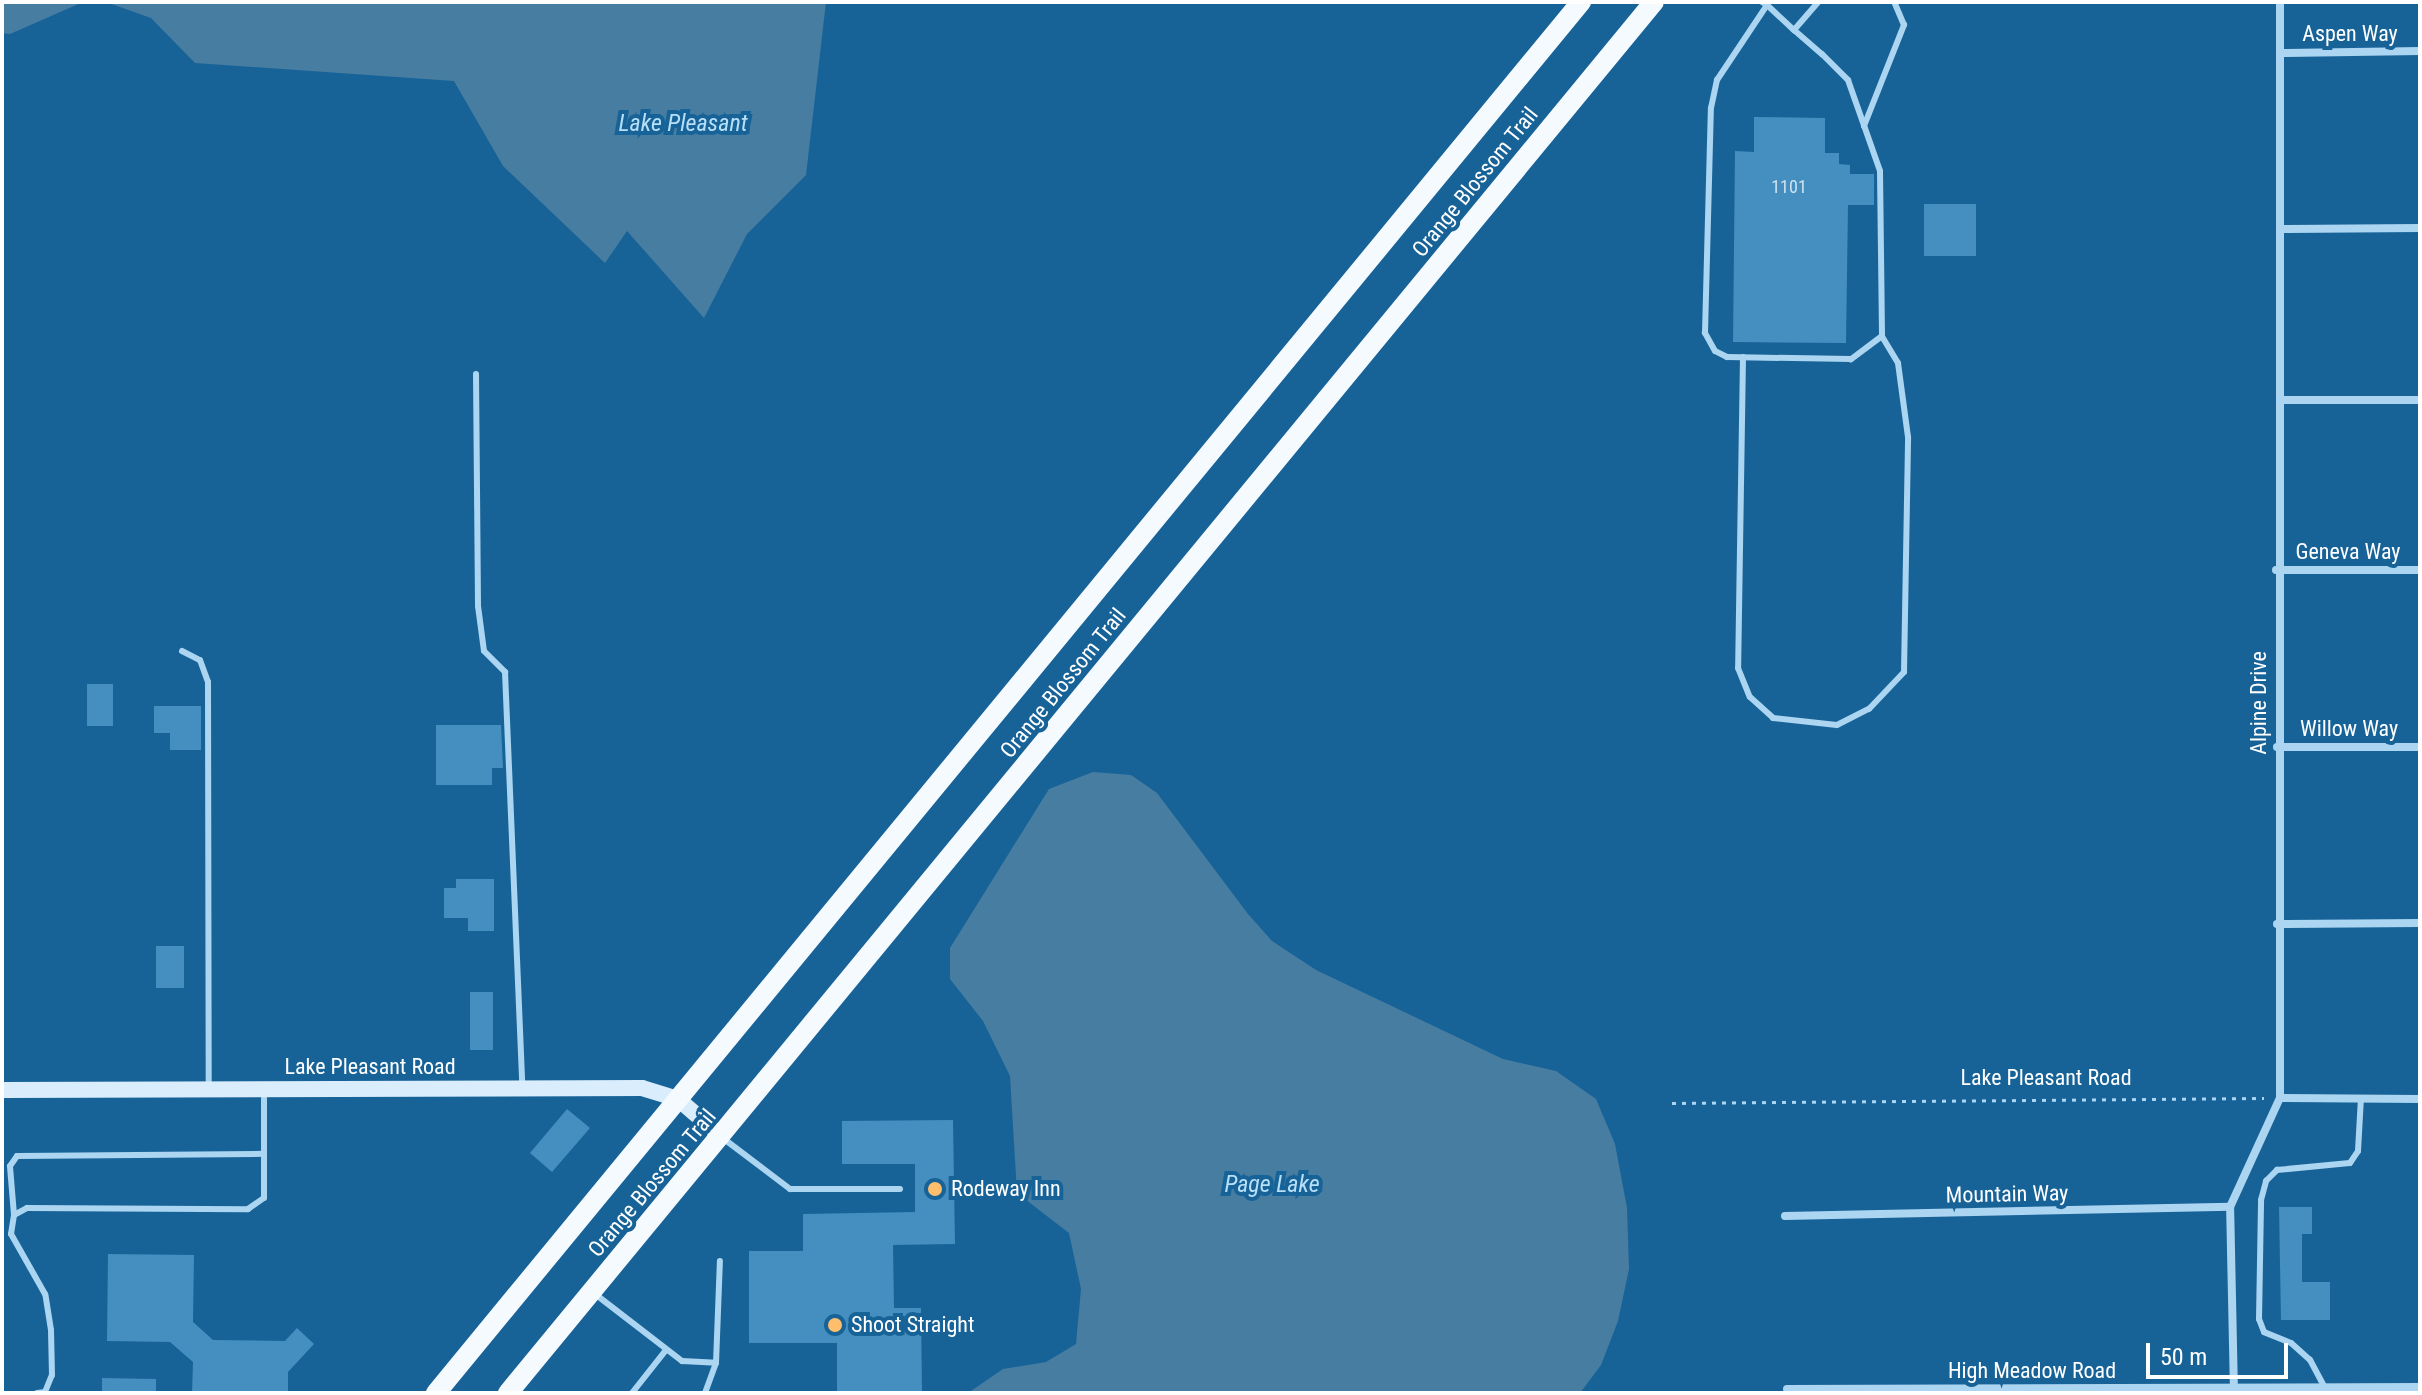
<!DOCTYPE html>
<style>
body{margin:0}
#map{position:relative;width:2422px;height:1395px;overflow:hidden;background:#176398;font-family:"Roboto Condensed",sans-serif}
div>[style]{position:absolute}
.water>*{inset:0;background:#487da2}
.building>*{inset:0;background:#448ec0}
.path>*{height:3px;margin-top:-1.5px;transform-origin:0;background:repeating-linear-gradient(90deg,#abd5f1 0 4px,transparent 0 10px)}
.lane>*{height:6px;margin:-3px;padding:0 3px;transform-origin:3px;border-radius:3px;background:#abd5f1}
.street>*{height:8px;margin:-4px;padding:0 4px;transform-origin:4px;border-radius:4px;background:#abd5f1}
.secondary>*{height:16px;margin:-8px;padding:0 8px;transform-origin:8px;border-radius:8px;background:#d9edfc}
.primary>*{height:20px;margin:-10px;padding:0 10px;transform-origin:10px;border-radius:10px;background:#f5faff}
.dots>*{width:22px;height:22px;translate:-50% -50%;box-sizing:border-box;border:4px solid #176398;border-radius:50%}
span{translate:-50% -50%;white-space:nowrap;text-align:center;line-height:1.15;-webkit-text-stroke:8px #176398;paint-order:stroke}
.number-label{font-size:18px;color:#d0e3ef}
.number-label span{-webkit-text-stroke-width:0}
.street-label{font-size:22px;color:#fff}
.poi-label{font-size:22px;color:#fff}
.left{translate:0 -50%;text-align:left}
.water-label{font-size:24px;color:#b7dff8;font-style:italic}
.frame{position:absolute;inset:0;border:4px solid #fff;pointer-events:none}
.scale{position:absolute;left:2146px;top:1343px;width:142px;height:36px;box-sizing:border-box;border:4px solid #fff;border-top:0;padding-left:10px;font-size:24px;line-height:28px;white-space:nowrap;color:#fff;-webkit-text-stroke:6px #176398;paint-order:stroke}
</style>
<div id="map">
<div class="water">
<div style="clip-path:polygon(2px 2px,83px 2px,10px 34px,2px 33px)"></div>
<div style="clip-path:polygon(106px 2px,826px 2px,806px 175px,747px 234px,704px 318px,627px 231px,605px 263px,503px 166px,454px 81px,195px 63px,151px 18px)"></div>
<div style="clip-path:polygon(1093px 772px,1131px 775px,1157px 793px,1248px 914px,1272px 941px,1316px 970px,1503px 1059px,1556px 1071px,1596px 1099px,1615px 1144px,1627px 1208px,1629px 1269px,1618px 1321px,1601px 1365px,1580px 1393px,968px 1393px,1003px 1369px,1046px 1362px,1076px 1344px,1081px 1289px,1069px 1233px,1017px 1193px,1010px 1076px,983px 1021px,950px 979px,950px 948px,1049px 789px)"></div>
</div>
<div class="building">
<div style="clip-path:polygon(1754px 117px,1825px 118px,1825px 153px,1839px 153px,1839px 164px,1850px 165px,1850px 174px,1874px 174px,1874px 205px,1848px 205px,1846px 343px,1733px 342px,1735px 151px,1754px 152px)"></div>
<div style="clip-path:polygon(1924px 204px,1976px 204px,1976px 256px,1924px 256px)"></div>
<div style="clip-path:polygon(87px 684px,113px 684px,113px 726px,87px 726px)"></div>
<div style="clip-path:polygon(154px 706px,201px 706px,201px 750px,170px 750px,170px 733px,154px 733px)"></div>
<div style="clip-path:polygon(436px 725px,501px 725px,503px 768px,492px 768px,492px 785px,436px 785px)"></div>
<div style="clip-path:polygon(456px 879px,494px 879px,494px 931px,468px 931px,468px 918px,444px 918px,444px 888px,456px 888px)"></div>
<div style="clip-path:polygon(156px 946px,184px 946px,184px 988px,156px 988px)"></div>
<div style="clip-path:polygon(470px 992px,493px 992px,493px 1050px,470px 1050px)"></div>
<div style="clip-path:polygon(567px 1109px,590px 1128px,552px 1172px,530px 1153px)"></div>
<div style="clip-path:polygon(953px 1120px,955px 1244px,893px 1245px,894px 1308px,921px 1308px,922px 1393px,837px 1393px,837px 1343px,749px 1343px,749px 1251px,803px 1251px,803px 1214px,915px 1212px,915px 1164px,842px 1164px,842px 1121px)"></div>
<div style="clip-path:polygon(2279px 1207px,2312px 1207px,2312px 1234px,2302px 1234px,2302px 1282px,2330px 1282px,2330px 1320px,2281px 1320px)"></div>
<div style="clip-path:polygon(108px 1254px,194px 1255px,193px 1322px,213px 1340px,285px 1341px,297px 1328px,314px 1344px,288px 1372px,288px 1393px,192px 1393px,193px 1362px,170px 1342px,107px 1341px)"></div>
<div style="clip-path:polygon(102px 1378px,156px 1379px,156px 1393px,102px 1393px)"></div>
</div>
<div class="path">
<div style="left:1672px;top:1103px;width:592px;rotate:-0.48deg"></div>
</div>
<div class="lane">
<div style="left:1762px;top:2px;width:6px;rotate:31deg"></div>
<div style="left:1767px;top:5px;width:37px;rotate:43deg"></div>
<div style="left:1794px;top:30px;width:37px;rotate:41deg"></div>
<div style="left:1822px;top:54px;width:37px;rotate:45deg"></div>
<div style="left:1848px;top:80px;width:96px;rotate:70.6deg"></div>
<div style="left:1880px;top:171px;width:165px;rotate:89.3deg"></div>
<div style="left:1882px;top:336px;width:39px;rotate:143deg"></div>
<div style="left:1851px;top:359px;width:124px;rotate:-179.1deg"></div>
<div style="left:1727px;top:357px;width:13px;rotate:-153deg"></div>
<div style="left:1715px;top:351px;width:21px;rotate:-119deg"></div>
<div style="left:1705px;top:333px;width:225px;rotate:-88.5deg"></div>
<div style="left:1711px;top:108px;width:29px;rotate:-78deg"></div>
<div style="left:1717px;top:80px;width:90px;rotate:-56.3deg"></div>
<div style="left:1794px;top:30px;width:37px;rotate:-49deg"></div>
<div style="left:1864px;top:126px;width:109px;rotate:-68.4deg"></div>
<div style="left:1904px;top:25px;width:25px;rotate:-113deg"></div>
<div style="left:1743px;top:357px;width:311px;rotate:90.9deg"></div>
<div style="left:1738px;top:668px;width:31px;rotate:68deg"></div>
<div style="left:1750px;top:697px;width:31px;rotate:42deg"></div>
<div style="left:1773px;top:718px;width:64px;rotate:6.2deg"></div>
<div style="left:1837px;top:725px;width:36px;rotate:-27deg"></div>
<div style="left:1869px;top:709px;width:51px;rotate:-46.6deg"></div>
<div style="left:1904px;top:672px;width:235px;rotate:-89deg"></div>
<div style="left:1908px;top:437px;width:75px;rotate:-97.7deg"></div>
<div style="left:1898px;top:363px;width:31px;rotate:-121deg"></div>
<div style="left:476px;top:374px;width:232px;rotate:89.5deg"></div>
<div style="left:478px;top:606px;width:45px;rotate:82.4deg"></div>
<div style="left:484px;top:651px;width:30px;rotate:45deg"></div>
<div style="left:505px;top:672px;width:413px;rotate:87.6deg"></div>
<div style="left:182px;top:651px;width:20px;rotate:27deg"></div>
<div style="left:200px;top:660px;width:23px;rotate:70deg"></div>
<div style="left:208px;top:682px;width:407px;rotate:89.9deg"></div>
<div style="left:724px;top:1139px;width:83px;rotate:37.1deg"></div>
<div style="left:790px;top:1189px;width:110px"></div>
<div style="left:14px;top:1215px;width:49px;rotate:-94.7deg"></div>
<div style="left:10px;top:1166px;width:12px;rotate:-55deg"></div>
<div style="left:17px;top:1156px;width:247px;rotate:-0.5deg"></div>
<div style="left:595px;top:1294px;width:110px;rotate:37.6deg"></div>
<div style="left:682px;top:1361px;width:34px;rotate:3deg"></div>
<div style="left:716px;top:1363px;width:102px;rotate:-87.8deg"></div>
<div style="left:2325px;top:1388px;width:32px;rotate:-118deg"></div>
<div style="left:2310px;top:1360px;width:25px;rotate:-138deg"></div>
<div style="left:2291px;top:1343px;width:29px;rotate:-158deg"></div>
<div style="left:2264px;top:1332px;width:14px;rotate:-111deg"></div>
<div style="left:2259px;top:1319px;width:119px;rotate:-89deg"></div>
<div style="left:2261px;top:1200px;width:20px;rotate:-75deg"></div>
<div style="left:2266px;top:1181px;width:16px;rotate:-45deg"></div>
<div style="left:2277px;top:1170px;width:73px;rotate:-5.5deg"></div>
<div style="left:2350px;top:1163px;width:14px;rotate:-56deg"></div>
<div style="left:2358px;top:1151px;width:53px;rotate:-86.8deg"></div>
<div style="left:37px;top:1393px;width:8px;rotate:-7deg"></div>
<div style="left:45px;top:1392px;width:18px;rotate:-68deg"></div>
<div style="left:52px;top:1375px;width:45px;rotate:-91.3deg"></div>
<div style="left:51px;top:1330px;width:36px;rotate:-99deg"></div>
<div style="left:45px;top:1294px;width:69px;rotate:-119.5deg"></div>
<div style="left:11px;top:1234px;width:19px;rotate:-81deg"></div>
<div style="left:14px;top:1215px;width:15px;rotate:-28deg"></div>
<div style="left:27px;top:1208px;width:221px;rotate:0.3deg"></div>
<div style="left:248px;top:1209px;width:19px;rotate:-35deg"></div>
<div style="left:264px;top:1198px;width:109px;rotate:-90deg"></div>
<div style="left:632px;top:1393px;width:55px;rotate:-51.7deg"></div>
<div style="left:705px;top:1393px;width:32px;rotate:-70deg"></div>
</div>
<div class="street">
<div style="left:2280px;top:53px;width:140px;rotate:-0.8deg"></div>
<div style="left:2282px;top:229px;width:138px;rotate:-0.4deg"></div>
<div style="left:2282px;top:400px;width:138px"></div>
<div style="left:2276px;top:570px;width:144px"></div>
<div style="left:2277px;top:747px;width:143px"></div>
<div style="left:2277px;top:924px;width:143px;rotate:-0.4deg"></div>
<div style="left:2280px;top:1098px;width:140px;rotate:0.4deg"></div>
<div style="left:1785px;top:1216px;width:445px;rotate:-1.2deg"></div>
<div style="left:1787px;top:1389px;width:633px;rotate:-0.18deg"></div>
<div style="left:2234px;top:1393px;width:186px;rotate:-91.2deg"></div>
<div style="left:2230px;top:1207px;width:120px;rotate:-65.4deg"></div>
<div style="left:2280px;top:1098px;width:1096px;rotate:-90deg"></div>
</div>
<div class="secondary">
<div style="left:2px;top:1090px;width:640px;rotate:-0.18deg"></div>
<div style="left:642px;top:1088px;width:38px;rotate:17deg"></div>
<div style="left:678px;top:1099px;width:58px;rotate:40.8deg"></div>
</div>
<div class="primary">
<div style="left:436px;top:1393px;width:1802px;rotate:-50.54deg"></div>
<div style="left:508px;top:1393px;width:1802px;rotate:-50.52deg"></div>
</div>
<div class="dots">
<div style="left:935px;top:1189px;background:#ffbe6b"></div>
<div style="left:835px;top:1325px;background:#ffbe6b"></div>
</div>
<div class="number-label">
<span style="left:1789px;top:187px">1101</span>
</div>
<div class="street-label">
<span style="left:2350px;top:34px">Aspen Way</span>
<span style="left:1475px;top:182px;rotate:-51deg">Orange Blossom Trail</span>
<span style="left:2348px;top:552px">Geneva Way</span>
<span style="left:1063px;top:683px;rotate:-51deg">Orange Blossom Trail</span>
<span style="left:2259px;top:703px;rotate:-90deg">Alpine Drive</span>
<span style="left:2349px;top:729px">Willow Way</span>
<span style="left:370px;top:1067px">Lake Pleasant Road</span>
<span style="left:2046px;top:1078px">Lake Pleasant Road</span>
<span style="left:652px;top:1183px;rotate:-50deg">Orange Blossom Trail</span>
<span style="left:2007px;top:1194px;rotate:-1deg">Mountain Way</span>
<span style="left:2032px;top:1371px">High Meadow Road</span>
</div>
<div class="poi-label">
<span class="left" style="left:951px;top:1189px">Rodeway Inn</span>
<span class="left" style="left:851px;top:1325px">Shoot Straight</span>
</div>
<div class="water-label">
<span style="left:683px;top:124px">Lake Pleasant</span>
<span style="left:1272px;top:1185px">Page Lake</span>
</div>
<div class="frame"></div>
<div class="scale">50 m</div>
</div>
